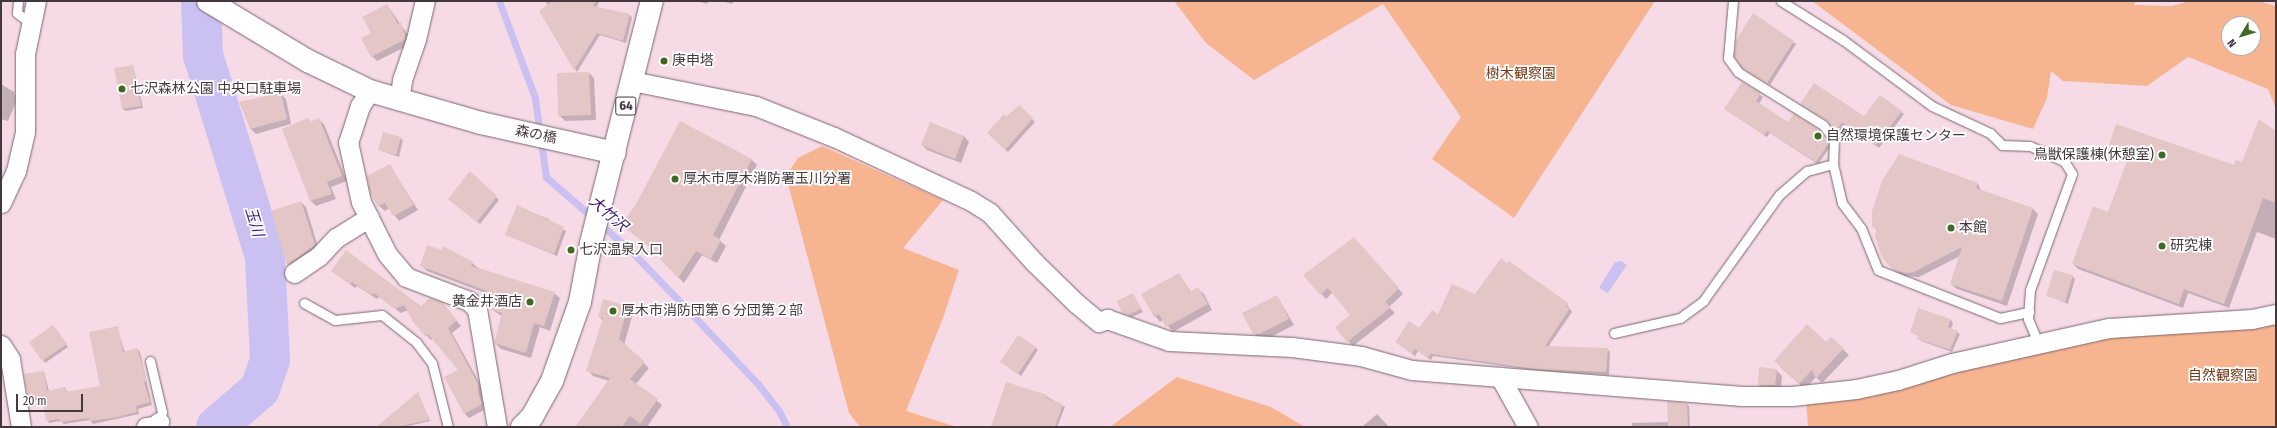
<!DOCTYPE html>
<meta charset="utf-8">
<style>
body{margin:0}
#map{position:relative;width:2277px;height:428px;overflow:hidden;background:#f6dbe6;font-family:"Fira Sans Condensed","Noto Sans JP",sans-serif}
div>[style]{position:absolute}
.green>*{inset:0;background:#f7b491}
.water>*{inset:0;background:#cbc0f2}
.shadow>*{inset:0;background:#0003}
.stream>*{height:7px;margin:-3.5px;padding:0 3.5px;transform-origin:3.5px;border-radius:3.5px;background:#cbc0f2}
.river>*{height:40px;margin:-20px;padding:0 20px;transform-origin:20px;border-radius:20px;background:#cbc0f2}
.building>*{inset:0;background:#e3c6c5}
.roads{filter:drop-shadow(0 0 1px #7c656f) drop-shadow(0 0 1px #7c656f)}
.lane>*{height:9px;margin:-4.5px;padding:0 4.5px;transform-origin:4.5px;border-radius:4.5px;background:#fff}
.street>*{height:19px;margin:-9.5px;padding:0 9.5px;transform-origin:9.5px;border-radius:9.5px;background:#fff}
.secondary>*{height:22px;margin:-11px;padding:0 11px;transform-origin:11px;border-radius:11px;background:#fff}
.primary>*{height:22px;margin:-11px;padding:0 11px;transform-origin:11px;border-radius:11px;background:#fff}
.dots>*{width:11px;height:11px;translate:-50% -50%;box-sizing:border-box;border:2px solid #fff;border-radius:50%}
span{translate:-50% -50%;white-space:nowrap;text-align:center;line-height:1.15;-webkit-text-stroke:3.5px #fff;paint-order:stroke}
.shield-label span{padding:1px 3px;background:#fff;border:1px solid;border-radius:3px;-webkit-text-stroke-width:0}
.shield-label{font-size:13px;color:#43383d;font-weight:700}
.poi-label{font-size:14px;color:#43383d}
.left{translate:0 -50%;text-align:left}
.right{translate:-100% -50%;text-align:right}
.park-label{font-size:14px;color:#713b1b}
.street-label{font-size:14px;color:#43383d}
.water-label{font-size:15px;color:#3b1573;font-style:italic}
.frame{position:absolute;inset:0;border:2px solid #43383d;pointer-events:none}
.north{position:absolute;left:2221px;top:16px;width:40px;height:40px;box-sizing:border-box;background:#fff;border:1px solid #b4afb1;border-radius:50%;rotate:232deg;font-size:11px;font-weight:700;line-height:16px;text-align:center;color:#43383d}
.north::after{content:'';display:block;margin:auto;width:14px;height:18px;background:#416822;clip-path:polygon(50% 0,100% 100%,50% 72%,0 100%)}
.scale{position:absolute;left:16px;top:394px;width:67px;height:18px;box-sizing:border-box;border:2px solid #43383d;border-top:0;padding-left:5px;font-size:12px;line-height:14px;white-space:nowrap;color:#43383d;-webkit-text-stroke:3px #fff;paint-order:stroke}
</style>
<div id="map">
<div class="green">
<div style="clip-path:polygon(1174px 1px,1655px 1px,1514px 218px,1432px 159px,1461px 117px,1383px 4px,1254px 80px,1206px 43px)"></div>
<div style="clip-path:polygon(evenodd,1812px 1px,2136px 1px,2134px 5px,2172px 6px,2190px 1px,2258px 1px,2276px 6px,2276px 109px,2268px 89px,2188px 57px,2147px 86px,2063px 81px,2051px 71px,2047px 98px,2033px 129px,1951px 105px,1812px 1px,2229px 24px,2253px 24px,2253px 48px,2229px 48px,2229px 24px)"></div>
<div style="clip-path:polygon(822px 146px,943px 200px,903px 248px,959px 270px,943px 318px,906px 411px,957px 427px,860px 427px,849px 413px,786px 176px,798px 158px)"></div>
<div style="clip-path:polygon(2276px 321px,2276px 427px,1808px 427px,1806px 401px,2113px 331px)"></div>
<div style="clip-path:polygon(1177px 377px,1271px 407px,1305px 427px,1110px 427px)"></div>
</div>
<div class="water">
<div style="clip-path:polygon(1621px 261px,1627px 265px,1608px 293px,1599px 288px,1615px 262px)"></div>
</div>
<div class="shadow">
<div style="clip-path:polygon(545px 1px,600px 1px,596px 8px,630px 15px,632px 18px,626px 43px,600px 35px,577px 72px,540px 12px,548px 5px)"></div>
<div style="clip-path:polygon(697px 1px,708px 1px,707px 4px)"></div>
<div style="clip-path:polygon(721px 1px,734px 1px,732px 4px)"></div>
<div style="clip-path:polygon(387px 5px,411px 39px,409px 45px,377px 61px,372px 56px,372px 33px)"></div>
<div style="clip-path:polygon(1793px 42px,1796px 44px,1770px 85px,1746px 70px)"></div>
<div style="clip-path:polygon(133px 66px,143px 108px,125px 111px,123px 109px)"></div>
<div style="clip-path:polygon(589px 73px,594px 78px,596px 120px,565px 121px,559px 115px)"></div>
<div style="clip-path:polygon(1742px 83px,1763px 97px,1759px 104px,1789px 124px,1818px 130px,1821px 133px,1830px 147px,1818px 164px,1770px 133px,1767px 137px,1728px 111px)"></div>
<div style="clip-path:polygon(1px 84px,14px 92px,16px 102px,8px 121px,1px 119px)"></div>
<div style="clip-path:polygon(281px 94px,286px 99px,291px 124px,256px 134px,251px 129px,240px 103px)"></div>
<div style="clip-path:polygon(1019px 106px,1035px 122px,1008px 152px,988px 133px)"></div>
<div style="clip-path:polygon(1901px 112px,1904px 114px,1879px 148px,1845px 124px,1839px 133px,1829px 122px)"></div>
<div style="clip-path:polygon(308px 119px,311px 122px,318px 119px,324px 124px,347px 181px,331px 187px,336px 199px,316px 206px,311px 201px,283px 129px)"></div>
<div style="clip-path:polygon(680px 123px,752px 160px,757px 165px,719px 240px,726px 246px,717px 263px,702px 255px,684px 283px,661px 259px,663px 257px,628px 230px,637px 205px)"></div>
<div style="clip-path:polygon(2276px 132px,2276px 239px,2257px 232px,2229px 308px,2188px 293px,2183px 308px,2078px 269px,2073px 264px,2108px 213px,2128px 161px,2113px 156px,2108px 151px,2235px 166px,2243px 163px)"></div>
<div style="clip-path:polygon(964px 136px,969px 142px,961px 163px,927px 150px,922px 145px)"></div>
<div style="clip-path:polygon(400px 138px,403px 140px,399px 157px,379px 150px)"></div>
<div style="clip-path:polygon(390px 166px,418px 210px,399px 221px,389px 208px,385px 211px,379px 206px,371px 192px)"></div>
<div style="clip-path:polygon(470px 172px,499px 200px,480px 224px,452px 202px)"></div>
<div style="clip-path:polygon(1978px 184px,1982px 192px,2033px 209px,2038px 214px,2007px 306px,1957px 289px,1951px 284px,1960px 256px,1919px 277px,1903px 276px,1893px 269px,1878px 231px,1873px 226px)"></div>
<div style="clip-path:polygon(301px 202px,306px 207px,319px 250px,293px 269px,288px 264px)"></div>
<div style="clip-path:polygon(517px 207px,549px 219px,551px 223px,566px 231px,557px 256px,506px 235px)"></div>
<div style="clip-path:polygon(1358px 243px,1403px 294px,1389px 307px,1395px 313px,1353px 346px,1336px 328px,1352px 315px,1333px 292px,1326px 299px,1305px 275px)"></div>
<div style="clip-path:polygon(472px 263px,478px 268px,554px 293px,560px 298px,550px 331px,540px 327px,531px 358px,501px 349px,495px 343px,502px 316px,489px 308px,488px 294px,427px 271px,421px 265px)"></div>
<div style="clip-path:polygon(332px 271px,421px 307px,446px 308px,461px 326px,452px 333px,483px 389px,486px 409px,469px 418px,465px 414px,459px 370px,433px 338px,431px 340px,426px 335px,408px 310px,401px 313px,379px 297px,377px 299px,357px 286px,355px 288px)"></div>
<div style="clip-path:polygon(1179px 274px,1191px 292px,1198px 289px,1204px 294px,1212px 310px,1173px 332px,1163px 320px,1160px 322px,1155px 316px)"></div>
<div style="clip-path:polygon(2072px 276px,2075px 279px,2068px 304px,2047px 295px)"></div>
<div style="clip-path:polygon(1133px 294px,1143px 312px,1132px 317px,1123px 312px)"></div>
<div style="clip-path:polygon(1277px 296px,1294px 325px,1265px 340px,1259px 339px,1254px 333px)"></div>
<div style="clip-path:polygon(1475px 296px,1567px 304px,1572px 312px,1548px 347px,1607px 349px,1610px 352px,1609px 375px,1538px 371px,1433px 356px,1431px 360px,1418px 351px,1415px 356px,1396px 342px)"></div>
<div style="clip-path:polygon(628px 307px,633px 313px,624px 345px,649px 368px,636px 384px,662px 405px,647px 427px,576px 427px,609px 381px,593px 376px,588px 370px,603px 321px,599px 316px)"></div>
<div style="clip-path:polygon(1951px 320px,1953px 323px,1951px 329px,1960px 334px,1952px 352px,1921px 341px,1919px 336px,1911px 332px)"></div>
<div style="clip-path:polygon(117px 327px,125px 353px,137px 349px,140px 352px,152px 405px,138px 409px,139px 414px,93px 424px,90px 420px,64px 424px,61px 421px,49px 423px,43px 399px,31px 401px,28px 398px,44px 372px,49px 391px,65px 388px,68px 393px,102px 387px)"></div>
<div style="clip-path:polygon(56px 329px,68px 347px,45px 363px,43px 360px)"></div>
<div style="clip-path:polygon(1831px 338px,1849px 355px,1822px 383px,1816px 377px,1805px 389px,1780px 367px,1826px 343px)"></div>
<div style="clip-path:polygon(1035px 347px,1038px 350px,1021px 376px,1001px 362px)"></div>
<div style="clip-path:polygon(1776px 370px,1782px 376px,1781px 390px,1764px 390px,1759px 384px)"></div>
<div style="clip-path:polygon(418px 393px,430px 421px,404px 427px,378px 427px)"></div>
<div style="clip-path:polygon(1046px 396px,1065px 407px,1057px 427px,995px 427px)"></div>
<div style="clip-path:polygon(1687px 404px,1689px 406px,1690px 427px,1632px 427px,1632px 423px,1669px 422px)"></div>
<div style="clip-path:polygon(1377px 414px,1389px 427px,1362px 427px)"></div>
</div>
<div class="stream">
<div style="left:499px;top:1px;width:103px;rotate:69.6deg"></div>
<div style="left:535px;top:98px;width:80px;rotate:82.1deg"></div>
<div style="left:546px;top:177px;width:111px;rotate:41deg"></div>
<div style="left:630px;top:250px;width:83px;rotate:46deg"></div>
<div style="left:688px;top:310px;width:102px;rotate:46.6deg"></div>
<div style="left:758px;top:384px;width:34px;rotate:52deg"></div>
<div style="left:779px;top:411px;width:18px;rotate:63deg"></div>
</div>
<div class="river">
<div style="left:201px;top:1px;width:54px;rotate:87.9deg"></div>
<div style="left:203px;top:55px;width:211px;rotate:72.9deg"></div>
<div style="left:265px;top:257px;width:103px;rotate:87.2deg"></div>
<div style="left:270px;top:360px;width:31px;rotate:109deg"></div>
<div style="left:260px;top:389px;width:58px;rotate:139.2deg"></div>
</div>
<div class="building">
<div style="clip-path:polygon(552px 1px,596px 1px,593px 6px,630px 14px,623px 41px,597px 33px,574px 70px,539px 11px)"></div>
<div style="clip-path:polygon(387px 4px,398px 24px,401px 22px,405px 36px,404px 40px,371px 57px,361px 38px,371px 33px,362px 17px)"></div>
<div style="clip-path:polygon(1753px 13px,1794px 41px,1767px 83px,1742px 68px,1734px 56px,1736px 40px)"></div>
<div style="clip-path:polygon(133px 65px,141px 106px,122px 109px,114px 68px)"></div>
<div style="clip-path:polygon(589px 72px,591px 115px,558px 116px,557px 73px)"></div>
<div style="clip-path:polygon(1742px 82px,1761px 93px,1756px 101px,1788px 122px,1794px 114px,1819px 130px,1828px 144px,1816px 162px,1767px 131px,1764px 135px,1724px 109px)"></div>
<div style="clip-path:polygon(1814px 83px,1864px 116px,1880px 95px,1902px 111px,1875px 146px,1842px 122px,1836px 131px,1826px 120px,1800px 104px)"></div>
<div style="clip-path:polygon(281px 93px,287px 119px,250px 129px,239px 102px)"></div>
<div style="clip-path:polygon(1019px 105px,1033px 118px,1005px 150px,987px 133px,1004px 114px,1007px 117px)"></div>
<div style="clip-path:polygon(308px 118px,310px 122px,319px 118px,342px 176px,327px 182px,332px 194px,310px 201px,282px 129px)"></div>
<div style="clip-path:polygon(2259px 119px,2276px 131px,2276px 203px,2263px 198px,2224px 304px,2184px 289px,2179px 304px,2072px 264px,2093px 206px,2108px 212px,2128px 158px,2107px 151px,2116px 124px,2234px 165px,2236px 160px,2242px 162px)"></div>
<div style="clip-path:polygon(680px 121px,752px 159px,713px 235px,721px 240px,711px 259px,696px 251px,678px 278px,660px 259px,662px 256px,621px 225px,636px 204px)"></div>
<div style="clip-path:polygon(930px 122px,964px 136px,955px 159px,921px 145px)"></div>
<div style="clip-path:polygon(383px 132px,401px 137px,396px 155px,378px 150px)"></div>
<div style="clip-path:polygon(1899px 154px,1978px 183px,1976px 188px,2033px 208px,2002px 301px,1950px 284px,1962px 247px,1914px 272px,1906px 273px,1896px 271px,1886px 263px,1881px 255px,1875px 236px,1877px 229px,1872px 227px,1872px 211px,1882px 181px)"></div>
<div style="clip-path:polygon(390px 164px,414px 205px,393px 216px,385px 203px,378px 206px,370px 193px,367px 176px)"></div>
<div style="clip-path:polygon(470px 171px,497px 196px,477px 222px,448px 199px)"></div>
<div style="clip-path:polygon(301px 201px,315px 245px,287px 265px,271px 211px)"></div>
<div style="clip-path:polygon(517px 205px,564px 227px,554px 254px,505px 235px)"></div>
<div style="clip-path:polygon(1354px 237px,1399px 288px,1385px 302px,1391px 307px,1347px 342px,1335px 327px,1350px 315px,1328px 288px,1320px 295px,1303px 275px)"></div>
<div style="clip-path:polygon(427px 245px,442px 250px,443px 246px,473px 262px,471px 266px,555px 292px,544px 326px,534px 323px,526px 353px,494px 343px,502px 313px,488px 309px,484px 301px,487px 291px,420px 266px)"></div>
<div style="clip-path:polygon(346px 250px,421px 306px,430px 298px,442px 302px,457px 320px,448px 328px,478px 384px,478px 392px,482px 404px,464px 414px,444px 377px,458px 370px,428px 334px,425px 336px,413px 322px,404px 305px,395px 309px,374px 293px,372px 295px,352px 282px,350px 284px,331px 271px)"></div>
<div style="clip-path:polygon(1501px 258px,1507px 263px,1509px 261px,1568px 303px,1566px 306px,1570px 308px,1545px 346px,1608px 348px,1606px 372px,1534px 369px,1431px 354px,1428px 358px,1415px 349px,1412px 354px,1395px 342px,1409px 321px,1419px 328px,1432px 310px,1438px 314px,1452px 284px,1475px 294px)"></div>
<div style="clip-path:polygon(2054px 270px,2073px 275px,2065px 302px,2046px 296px)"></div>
<div style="clip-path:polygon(1179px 273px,1190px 292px,1198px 287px,1208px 304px,1166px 327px,1159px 314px,1154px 317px,1141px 294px)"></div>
<div style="clip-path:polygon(1133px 293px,1141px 309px,1128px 315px,1122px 313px,1117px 301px)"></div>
<div style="clip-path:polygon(1277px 295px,1289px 319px,1259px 334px,1253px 334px,1242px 313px)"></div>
<div style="clip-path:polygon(603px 299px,628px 306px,619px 339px,645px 362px,630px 379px,658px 399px,640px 424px,630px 416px,622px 427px,575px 427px,610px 378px,586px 371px,603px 318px,598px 317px)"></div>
<div style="clip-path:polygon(1918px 308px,1951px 319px,1948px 327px,1958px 331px,1950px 350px,1917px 339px,1919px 335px,1910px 332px)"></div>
<div style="clip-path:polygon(1807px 324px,1826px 342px,1831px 337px,1844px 348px,1816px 378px,1812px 370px,1799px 384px,1774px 361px)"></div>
<div style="clip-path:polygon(53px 325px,67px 344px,42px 361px,29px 342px)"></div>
<div style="clip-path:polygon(118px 326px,123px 352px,137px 348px,147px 381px,144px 382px,150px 402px,136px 406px,137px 412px,113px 418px,89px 421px,89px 418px,60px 422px,60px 419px,46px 421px,42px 397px,28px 399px,24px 374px,44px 371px,47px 391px,65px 387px,66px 392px,100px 386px,89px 332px)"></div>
<div style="clip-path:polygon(1018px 335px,1036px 347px,1018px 374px,1000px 362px)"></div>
<div style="clip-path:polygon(1759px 367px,1777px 369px,1775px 385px,1758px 385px)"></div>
<div style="clip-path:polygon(1006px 382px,1047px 395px,1046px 398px,1063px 404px,1055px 427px,991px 427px)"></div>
<div style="clip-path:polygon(418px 392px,429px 420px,397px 427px,376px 427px)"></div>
<div style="clip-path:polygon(1667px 401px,1687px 403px,1688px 427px,1668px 427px)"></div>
</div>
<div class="roads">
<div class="lane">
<div style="left:18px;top:1px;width:12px;rotate:95deg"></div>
<div style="left:17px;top:13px;width:17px;rotate:36deg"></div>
<div style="left:1733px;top:1px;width:57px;rotate:95deg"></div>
<div style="left:1728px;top:58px;width:17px;rotate:54deg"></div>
<div style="left:1738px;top:72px;width:100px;rotate:31.9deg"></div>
<div style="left:1823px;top:125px;width:18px;rotate:52deg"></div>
<div style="left:1834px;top:139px;width:25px;rotate:92deg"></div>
<div style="left:1833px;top:164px;width:40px;rotate:77deg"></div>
<div style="left:1842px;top:203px;width:31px;rotate:53deg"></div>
<div style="left:1861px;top:228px;width:45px;rotate:68deg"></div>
<div style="left:1878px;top:270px;width:131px;rotate:21.5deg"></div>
<div style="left:2000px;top:318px;width:30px;rotate:-12deg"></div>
<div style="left:1781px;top:1px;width:73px;rotate:32.2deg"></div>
<div style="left:1843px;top:40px;width:111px;rotate:36.6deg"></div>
<div style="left:1932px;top:106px;width:64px;rotate:25deg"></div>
<div style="left:1990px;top:133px;width:17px;rotate:45deg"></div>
<div style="left:2002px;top:145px;width:28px;rotate:2deg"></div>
<div style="left:2030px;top:146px;width:37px;rotate:24deg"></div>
<div style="left:2064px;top:161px;width:15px;rotate:58deg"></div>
<div style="left:2072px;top:174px;width:123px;rotate:109.9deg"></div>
<div style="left:2030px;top:290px;width:29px;rotate:94deg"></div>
<div style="left:2028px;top:319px;width:25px;rotate:67deg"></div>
<div style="left:304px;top:303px;width:35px;rotate:29deg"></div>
<div style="left:335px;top:320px;width:47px;rotate:-6.1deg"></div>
<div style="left:382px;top:315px;width:43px;rotate:38.5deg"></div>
<div style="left:416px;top:342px;width:26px;rotate:53deg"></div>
<div style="left:432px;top:363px;width:66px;rotate:76deg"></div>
<div style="left:1614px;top:333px;width:68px;rotate:-12.8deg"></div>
<div style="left:1680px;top:318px;width:29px;rotate:-36deg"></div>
<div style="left:1703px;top:301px;width:130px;rotate:-54.4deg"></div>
<div style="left:1779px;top:195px;width:37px;rotate:-41deg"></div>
<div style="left:1807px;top:171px;width:27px;rotate:-15deg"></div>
<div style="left:150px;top:361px;width:52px;rotate:76.8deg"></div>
<div style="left:162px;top:412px;width:10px;rotate:107deg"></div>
</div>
<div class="street">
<div style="left:632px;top:81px;width:126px;rotate:11.4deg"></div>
<div style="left:756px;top:106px;width:84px;rotate:21.7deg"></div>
<div style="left:834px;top:137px;width:151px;rotate:25deg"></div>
<div style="left:971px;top:201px;width:22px;rotate:32deg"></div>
<div style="left:990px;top:213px;width:66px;rotate:48.1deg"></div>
<div style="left:1034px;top:262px;width:59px;rotate:44.3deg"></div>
<div style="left:1076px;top:303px;width:30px;rotate:40deg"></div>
<div style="left:1099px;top:322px;width:9px;rotate:-21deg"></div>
<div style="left:1107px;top:319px;width:66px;rotate:19.5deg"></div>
<div style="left:1169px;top:341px;width:123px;rotate:2.8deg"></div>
<div style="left:1292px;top:347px;width:70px;rotate:7.4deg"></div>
<div style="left:1361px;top:356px;width:53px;rotate:15.4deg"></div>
<div style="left:1412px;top:370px;width:331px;rotate:4.5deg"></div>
<div style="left:1742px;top:396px;width:50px"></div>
<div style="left:1792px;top:396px;width:64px;rotate:-6.2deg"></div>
<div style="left:1856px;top:389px;width:43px;rotate:-12.1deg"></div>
<div style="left:1898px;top:380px;width:57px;rotate:-17.5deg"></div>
<div style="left:1952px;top:363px;width:161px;rotate:-12.6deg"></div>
<div style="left:2109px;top:328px;width:143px;rotate:-3.6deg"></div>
<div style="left:2252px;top:319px;width:25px;rotate:-12deg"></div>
<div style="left:370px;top:91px;width:18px;rotate:124deg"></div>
<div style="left:360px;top:106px;width:38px;rotate:108deg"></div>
<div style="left:348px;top:142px;width:61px;rotate:77.8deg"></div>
<div style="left:361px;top:202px;width:58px;rotate:63.4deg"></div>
<div style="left:387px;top:254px;width:30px;rotate:50deg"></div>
<div style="left:406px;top:277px;width:67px;rotate:20.9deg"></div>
<div style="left:469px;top:301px;width:11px;rotate:45deg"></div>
<div style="left:477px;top:309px;width:120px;rotate:80.4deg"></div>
<div style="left:399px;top:100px;width:20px;rotate:-81deg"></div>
<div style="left:402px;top:80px;width:43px;rotate:-71.1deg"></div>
<div style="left:416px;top:39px;width:39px;rotate:-77deg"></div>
<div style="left:1px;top:203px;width:35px;rotate:-65deg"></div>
<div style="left:16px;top:171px;width:40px;rotate:-77deg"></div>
<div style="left:25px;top:132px;width:78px;rotate:-90deg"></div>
<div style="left:25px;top:54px;width:54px;rotate:-78.3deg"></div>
<div style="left:294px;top:273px;width:30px;rotate:-34deg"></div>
<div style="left:319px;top:256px;width:25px;rotate:-47deg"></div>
<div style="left:336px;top:238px;width:39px;rotate:-32deg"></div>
<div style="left:1px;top:345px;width:17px;rotate:57deg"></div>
<div style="left:10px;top:359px;width:69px;rotate:80.8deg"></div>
<div style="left:1500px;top:377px;width:57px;rotate:60.8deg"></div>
<div style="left:146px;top:427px;width:9px;rotate:-6deg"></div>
<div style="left:155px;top:426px;width:6px;rotate:-45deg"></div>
</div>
<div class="secondary">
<div style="left:208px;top:1px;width:117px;rotate:31deg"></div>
<div style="left:308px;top:61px;width:69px;rotate:25.8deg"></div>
<div style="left:370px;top:91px;width:116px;rotate:16.1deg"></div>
<div style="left:481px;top:123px;width:137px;rotate:12.6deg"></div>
</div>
<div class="primary">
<div style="left:522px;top:427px;width:14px;rotate:-45deg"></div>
<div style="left:532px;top:417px;width:41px;rotate:-60.9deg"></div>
<div style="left:552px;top:381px;width:84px;rotate:-70.5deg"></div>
<div style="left:580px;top:302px;width:60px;rotate:-79.4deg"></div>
<div style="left:591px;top:243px;width:250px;rotate:-75.9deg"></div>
</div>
</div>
<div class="dots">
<div style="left:664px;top:61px;background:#416822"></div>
<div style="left:122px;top:89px;background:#416822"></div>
<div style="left:1818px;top:136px;background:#416822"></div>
<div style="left:2162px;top:155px;background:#416822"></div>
<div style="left:675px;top:179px;background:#416822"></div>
<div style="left:1951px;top:228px;background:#416822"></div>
<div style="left:2162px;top:246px;background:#416822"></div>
<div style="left:571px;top:250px;background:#416822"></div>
<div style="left:530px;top:302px;background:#416822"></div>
<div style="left:613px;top:311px;background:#416822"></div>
</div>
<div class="shield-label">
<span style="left:626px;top:106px">64</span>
</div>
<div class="poi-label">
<span class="left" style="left:672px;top:61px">庚申塔</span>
<span class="left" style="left:130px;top:89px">七沢森林公園 中央口駐車場</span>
<span class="left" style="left:1826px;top:136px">自然環境保護センター</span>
<span class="right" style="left:2154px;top:155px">鳥獣保護棟(休憩室)</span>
<span class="left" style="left:683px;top:179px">厚木市厚木消防署玉川分署</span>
<span class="left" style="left:1959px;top:228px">本館</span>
<span class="left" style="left:2170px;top:246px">研究棟</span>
<span class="left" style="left:579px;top:250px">七沢温泉入口</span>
<span class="right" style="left:522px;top:302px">黄金井酒店</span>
<span class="left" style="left:621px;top:311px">厚木市消防団第６分団第２部</span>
</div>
<div class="park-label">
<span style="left:1521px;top:74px">樹木観察園</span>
<span style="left:2223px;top:376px">自然観察園</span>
</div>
<div class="street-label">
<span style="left:536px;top:135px;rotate:11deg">森の橋</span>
</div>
<div class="water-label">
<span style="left:608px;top:214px;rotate:41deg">大竹沢</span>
<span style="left:254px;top:222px;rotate:73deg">玉川</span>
</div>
<div class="frame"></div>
<div class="north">N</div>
<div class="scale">20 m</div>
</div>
